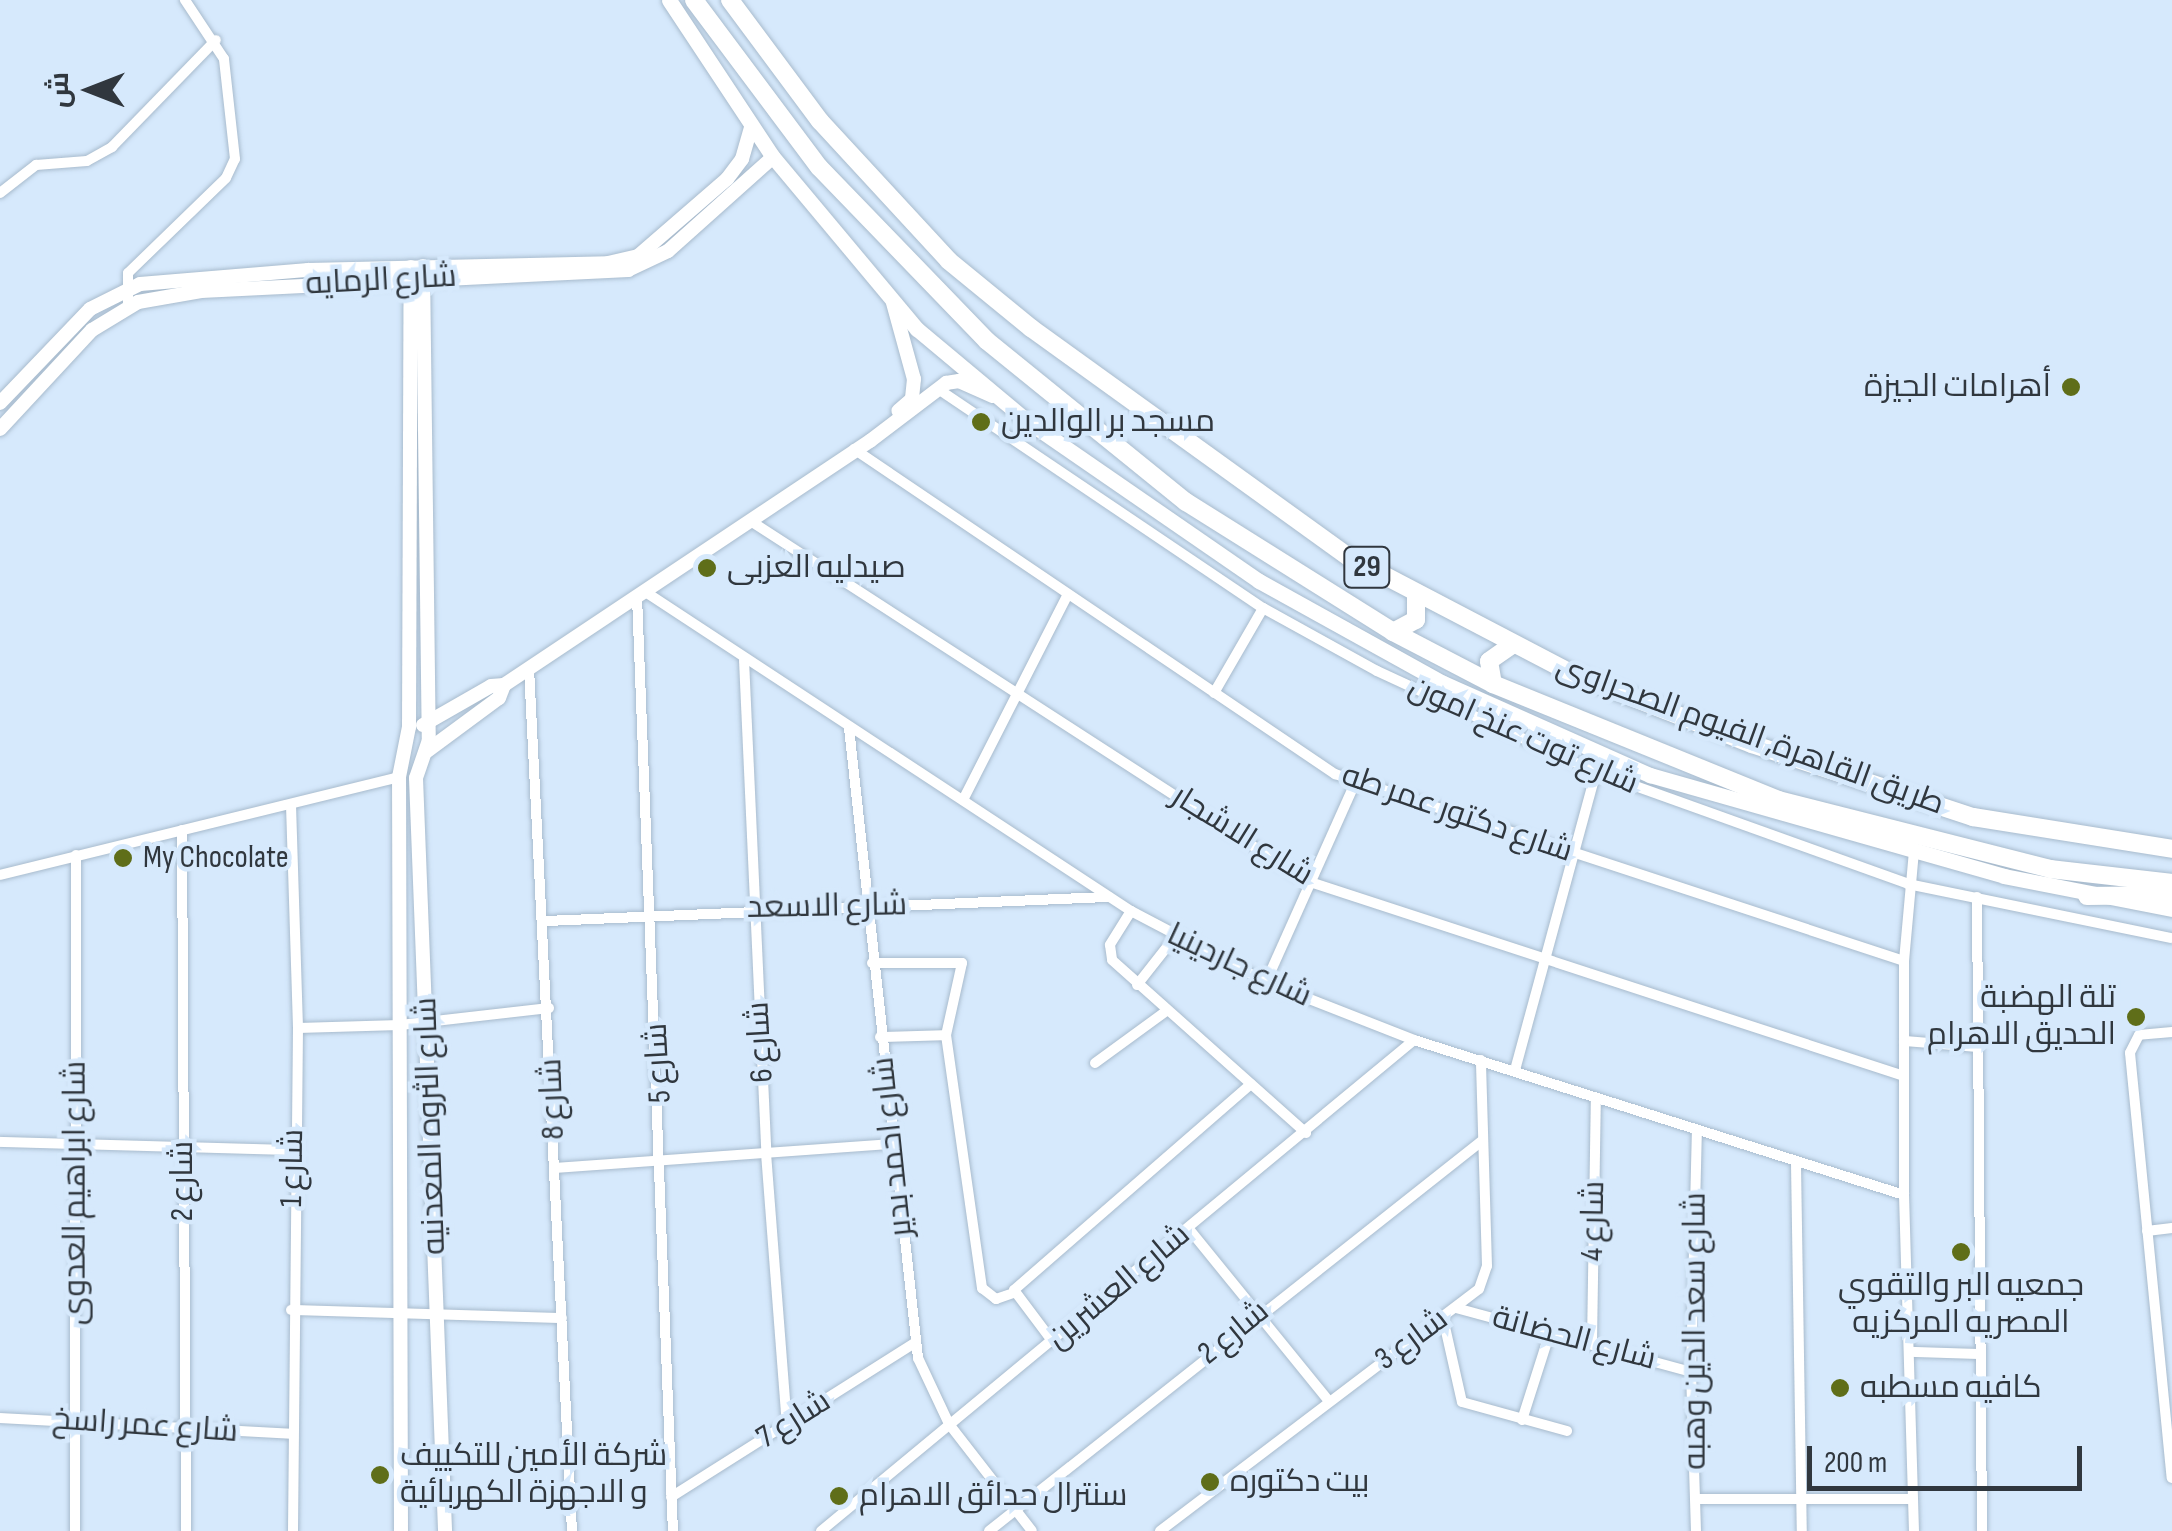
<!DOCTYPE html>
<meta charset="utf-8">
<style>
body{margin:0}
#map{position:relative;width:2172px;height:1531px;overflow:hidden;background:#d6e9fc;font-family:"Sofia Sans Condensed",Cairo,sans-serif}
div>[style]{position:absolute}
.roads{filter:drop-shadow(0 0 2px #a8bbcd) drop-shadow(0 0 2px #a8bbcd)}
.street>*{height:10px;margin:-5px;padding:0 5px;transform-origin:5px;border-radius:5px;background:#fff}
.secondary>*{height:14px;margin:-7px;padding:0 7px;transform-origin:7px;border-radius:7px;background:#fff}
.primary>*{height:15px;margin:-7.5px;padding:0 7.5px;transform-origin:7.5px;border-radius:7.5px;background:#fff}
.highway>*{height:18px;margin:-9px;padding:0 9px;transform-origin:9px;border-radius:9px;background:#fff}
.dots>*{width:28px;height:28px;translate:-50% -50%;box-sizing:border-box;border:5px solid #d6e9fc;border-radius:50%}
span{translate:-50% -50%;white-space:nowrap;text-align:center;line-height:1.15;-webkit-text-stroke:9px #d6e9fc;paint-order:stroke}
.shield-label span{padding:2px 8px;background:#d6e9fc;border:2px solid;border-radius:8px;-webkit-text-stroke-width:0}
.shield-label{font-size:30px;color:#30373e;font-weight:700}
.street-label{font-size:32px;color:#30373e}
.poi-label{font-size:32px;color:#30373e}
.right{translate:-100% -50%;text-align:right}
.left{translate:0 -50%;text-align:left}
.north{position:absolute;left:40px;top:40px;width:100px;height:100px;-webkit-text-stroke:8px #d6e9fc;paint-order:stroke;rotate:270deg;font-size:28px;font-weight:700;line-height:40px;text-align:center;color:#30373e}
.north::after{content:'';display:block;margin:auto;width:35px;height:45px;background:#30373e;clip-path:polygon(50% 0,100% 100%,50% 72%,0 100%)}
.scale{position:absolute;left:1807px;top:1446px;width:275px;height:45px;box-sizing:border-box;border:5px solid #30373e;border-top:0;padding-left:12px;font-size:30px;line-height:35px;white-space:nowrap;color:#30373e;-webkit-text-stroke:8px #d6e9fc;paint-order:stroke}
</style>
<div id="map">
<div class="roads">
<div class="street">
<div style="left:0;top:193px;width:46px;rotate:-37.9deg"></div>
<div style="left:36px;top:165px;width:51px;rotate:-4.5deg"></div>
<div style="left:87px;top:161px;width:29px;rotate:-29deg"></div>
<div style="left:112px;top:147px;width:149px;rotate:-45.8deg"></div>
<div style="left:128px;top:305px;width:32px;rotate:-90deg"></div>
<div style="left:128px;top:273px;width:136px;rotate:-44.1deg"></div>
<div style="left:226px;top:178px;width:21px;rotate:-65deg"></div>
<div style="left:235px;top:159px;width:101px;rotate:-96.3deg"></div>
<div style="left:224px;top:59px;width:71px;rotate:-123.5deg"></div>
<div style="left:938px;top:389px;width:392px;rotate:34deg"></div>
<div style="left:1263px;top:608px;width:130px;rotate:28.9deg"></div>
<div style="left:1377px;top:671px;width:241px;rotate:24.8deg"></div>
<div style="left:1596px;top:772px;width:331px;rotate:19.7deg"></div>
<div style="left:1908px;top:884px;width:269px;rotate:11.6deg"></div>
<div style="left:854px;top:449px;width:581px;rotate:34.05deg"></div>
<div style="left:1335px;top:774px;width:599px;rotate:18.19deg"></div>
<div style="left:749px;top:520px;width:665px;rotate:32.9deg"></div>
<div style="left:1307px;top:881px;width:628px;rotate:18.09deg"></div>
<div style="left:644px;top:591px;width:583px;rotate:33.31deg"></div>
<div style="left:1131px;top:911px;width:153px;rotate:27.7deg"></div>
<div style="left:1266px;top:982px;width:159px;rotate:21.4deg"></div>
<div style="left:1414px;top:1040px;width:514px;rotate:17.55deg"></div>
<div style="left:637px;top:596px;width:936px;rotate:87.8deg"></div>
<div style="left:744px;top:660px;width:493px;rotate:87.4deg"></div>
<div style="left:766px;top:1153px;width:272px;rotate:85.6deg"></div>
<div style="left:529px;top:668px;width:864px;rotate:87.15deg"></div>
<div style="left:1214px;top:693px;width:98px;rotate:-60deg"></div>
<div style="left:849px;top:728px;width:634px;rotate:83.75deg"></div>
<div style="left:918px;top:1358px;width:73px;rotate:64.8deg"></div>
<div style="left:949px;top:1424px;width:135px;rotate:52.2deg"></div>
<div style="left:963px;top:800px;width:231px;rotate:-63deg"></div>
<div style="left:291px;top:805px;width:223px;rotate:88.2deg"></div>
<div style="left:298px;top:1028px;width:503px;rotate:90.57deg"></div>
<div style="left:182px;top:830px;width:701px;rotate:89.67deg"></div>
<div style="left:1914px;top:851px;width:110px;rotate:95.2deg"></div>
<div style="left:1904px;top:961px;width:234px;rotate:90deg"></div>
<div style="left:1904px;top:1195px;width:336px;rotate:88.3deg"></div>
<div style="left:0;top:875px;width:411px;rotate:-13.8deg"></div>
<div style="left:1977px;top:897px;width:634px;rotate:89.55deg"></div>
<div style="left:1131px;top:911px;width:40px;rotate:122deg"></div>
<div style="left:1110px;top:945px;width:15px;rotate:82deg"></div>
<div style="left:1112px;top:960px;width:260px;rotate:41.7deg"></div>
<div style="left:546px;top:921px;width:563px;rotate:-2.45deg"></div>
<div style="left:872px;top:963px;width:90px"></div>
<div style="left:962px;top:963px;width:74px;rotate:102.5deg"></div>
<div style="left:946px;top:1035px;width:256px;rotate:81.9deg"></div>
<div style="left:982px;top:1288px;width:18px;rotate:38deg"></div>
<div style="left:996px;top:1299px;width:18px;rotate:-19deg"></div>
<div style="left:1266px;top:982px;width:218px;rotate:-65.9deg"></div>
<div style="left:1137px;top:985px;width:60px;rotate:-51.8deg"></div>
<div style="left:298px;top:1028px;width:102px;rotate:-1.7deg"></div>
<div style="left:400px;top:1025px;width:150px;rotate:-6.5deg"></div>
<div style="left:2172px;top:1032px;width:33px;rotate:175deg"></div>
<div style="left:2139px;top:1035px;width:20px;rotate:117deg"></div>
<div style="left:2130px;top:1053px;width:427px;rotate:84.4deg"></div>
<div style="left:880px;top:1037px;width:66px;rotate:-1.7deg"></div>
<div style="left:1904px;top:1041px;width:75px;rotate:4.6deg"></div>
<div style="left:1095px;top:1063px;width:87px;rotate:-36.1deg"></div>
<div style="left:1515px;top:1070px;width:309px;rotate:-74.8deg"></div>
<div style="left:0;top:1142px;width:293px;rotate:1.6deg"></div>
<div style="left:1796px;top:1164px;width:367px;rotate:89.1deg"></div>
<div style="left:556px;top:1168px;width:336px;rotate:-4.1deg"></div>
<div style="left:1189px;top:1229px;width:222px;rotate:50.9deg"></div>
<div style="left:2147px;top:1231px;width:25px;rotate:-7deg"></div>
<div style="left:1456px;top:1308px;width:244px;rotate:15.2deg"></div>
<div style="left:291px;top:1310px;width:271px;rotate:1.7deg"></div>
<div style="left:1443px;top:1318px;width:86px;rotate:77.3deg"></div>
<div style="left:1462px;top:1402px;width:109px;rotate:15.4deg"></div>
<div style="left:1053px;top:1342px;width:65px;rotate:-126.9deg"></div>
<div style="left:1014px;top:1290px;width:314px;rotate:-41deg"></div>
<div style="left:1592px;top:1343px;width:244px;rotate:-89.1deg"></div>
<div style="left:1913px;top:1352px;width:68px;rotate:1.7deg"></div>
<div style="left:0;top:1418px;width:291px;rotate:3.1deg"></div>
<div style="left:1522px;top:1420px;width:92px;rotate:-72.3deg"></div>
<div style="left:671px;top:1497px;width:290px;rotate:-32.3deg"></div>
<div style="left:1696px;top:1499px;width:217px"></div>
<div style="left:75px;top:1531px;width:676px;rotate:-89.92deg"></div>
<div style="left:821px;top:1531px;width:770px;rotate:-39.62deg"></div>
<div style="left:989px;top:1531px;width:630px;rotate:-38.36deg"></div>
<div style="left:1160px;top:1531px;width:400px;rotate:-37.2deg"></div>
<div style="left:1479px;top:1289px;width:24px;rotate:-71deg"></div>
<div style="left:1487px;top:1266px;width:206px;rotate:-91.7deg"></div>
<div style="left:1696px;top:1531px;width:159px;rotate:-91.8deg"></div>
<div style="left:1691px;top:1372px;width:240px;rotate:-88.6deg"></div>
</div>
<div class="secondary">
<div style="left:423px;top:266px;width:474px;rotate:89.3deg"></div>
<div style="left:429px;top:740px;width:40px;rotate:108.9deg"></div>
<div style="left:416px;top:778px;width:754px;rotate:87.79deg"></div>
<div style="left:893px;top:303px;width:79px;rotate:74.6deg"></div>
<div style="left:914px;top:379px;width:20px;rotate:96deg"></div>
<div style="left:912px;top:399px;width:18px;rotate:139deg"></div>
<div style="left:0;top:403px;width:130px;rotate:-46.2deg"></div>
<div style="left:90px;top:309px;width:56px;rotate:-26.6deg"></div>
<div style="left:140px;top:284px;width:169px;rotate:-4.8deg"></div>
<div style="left:308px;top:270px;width:300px;rotate:-1.3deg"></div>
<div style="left:608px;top:263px;width:31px;rotate:-13deg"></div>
<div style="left:638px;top:256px;width:118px;rotate:-40.9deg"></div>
<div style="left:727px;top:179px;width:25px;rotate:-53deg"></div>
<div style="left:742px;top:159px;width:33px;rotate:-74deg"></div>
<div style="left:0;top:429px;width:135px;rotate:-47.1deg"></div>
<div style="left:92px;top:330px;width:54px;rotate:-31.3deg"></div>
<div style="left:138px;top:302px;width:64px;rotate:-9.9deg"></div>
<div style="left:201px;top:291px;width:428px;rotate:-2.8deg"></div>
<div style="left:628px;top:270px;width:44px;rotate:-25.4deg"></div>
<div style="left:668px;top:251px;width:141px;rotate:-41.8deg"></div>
<div style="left:423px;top:725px;width:78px;rotate:-29.8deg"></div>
<div style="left:491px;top:686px;width:13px;rotate:-4deg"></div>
<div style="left:504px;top:685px;width:440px;rotate:-33.7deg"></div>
<div style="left:870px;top:441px;width:96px;rotate:-37.3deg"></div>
<div style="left:946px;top:383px;width:13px;rotate:-9deg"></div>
<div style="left:959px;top:381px;width:37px;rotate:24deg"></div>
<div style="left:427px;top:751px;width:89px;rotate:-36.4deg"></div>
<div style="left:499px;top:698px;width:14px;rotate:-69deg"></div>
<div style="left:401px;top:1531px;width:754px;rotate:-90.15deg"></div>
<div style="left:399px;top:777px;width:51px;rotate:-78.7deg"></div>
<div style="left:409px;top:727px;width:460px;rotate:-89.8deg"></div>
</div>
<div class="primary">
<div style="left:669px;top:0;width:188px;rotate:56.5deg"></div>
<div style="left:773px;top:157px;width:224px;rotate:50.1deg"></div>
<div style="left:917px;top:329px;width:143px;rotate:39.9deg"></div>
<div style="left:1027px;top:421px;width:282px;rotate:34.6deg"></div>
<div style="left:1259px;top:581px;width:210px;rotate:29deg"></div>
<div style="left:1443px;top:683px;width:227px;rotate:24deg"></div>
<div style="left:1650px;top:775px;width:368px;rotate:15.9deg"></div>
<div style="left:2004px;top:876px;width:171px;rotate:11.1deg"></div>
</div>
<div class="highway">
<div style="left:694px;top:0;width:209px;rotate:53.2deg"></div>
<div style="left:819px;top:167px;width:242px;rotate:46deg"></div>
<div style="left:987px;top:341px;width:256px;rotate:39deg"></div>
<div style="left:1186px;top:502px;width:244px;rotate:32.1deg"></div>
<div style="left:1393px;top:632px;width:113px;rotate:27.5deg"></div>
<div style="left:1493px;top:684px;width:308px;rotate:22.1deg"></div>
<div style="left:1778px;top:800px;width:281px;rotate:14.2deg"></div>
<div style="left:2050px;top:869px;width:123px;rotate:6.5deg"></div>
<div style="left:730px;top:0;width:151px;rotate:53.4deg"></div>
<div style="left:820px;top:121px;width:190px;rotate:47.3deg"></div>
<div style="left:949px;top:261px;width:106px;rotate:39.3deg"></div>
<div style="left:1031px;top:328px;width:392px;rotate:35.8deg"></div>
<div style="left:1349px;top:557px;width:255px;rotate:27.6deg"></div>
<div style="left:1575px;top:675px;width:190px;rotate:21.3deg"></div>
<div style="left:1752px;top:744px;width:233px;rotate:18.3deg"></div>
<div style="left:1973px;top:817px;width:202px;rotate:9.1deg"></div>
<div style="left:1393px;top:632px;width:26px;rotate:-28deg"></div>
<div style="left:1416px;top:620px;width:25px;rotate:-90deg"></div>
<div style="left:1493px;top:684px;width:23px;rotate:-100deg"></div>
<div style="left:1489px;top:661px;width:29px;rotate:-35deg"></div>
<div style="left:2087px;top:896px;width:85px;rotate:-0.7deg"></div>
</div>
</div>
<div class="dots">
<div style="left:2071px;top:387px;background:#5f6e19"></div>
<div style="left:981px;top:422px;background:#5f6e19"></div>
<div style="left:707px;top:568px;background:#5f6e19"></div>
<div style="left:123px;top:858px;background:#5f6e19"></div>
<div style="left:2136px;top:1017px;background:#5f6e19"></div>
<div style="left:1961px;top:1252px;background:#5f6e19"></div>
<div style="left:1840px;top:1388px;background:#5f6e19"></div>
<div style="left:380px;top:1475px;background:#5f6e19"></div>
<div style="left:1210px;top:1482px;background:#5f6e19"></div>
<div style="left:839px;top:1496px;background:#5f6e19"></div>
</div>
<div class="shield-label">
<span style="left:1367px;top:567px">29</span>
</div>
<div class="street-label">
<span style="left:381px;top:281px;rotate:-3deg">شارع الرمايه</span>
<span style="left:1523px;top:736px;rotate:24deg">شارع توت عنخ امون</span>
<span style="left:1750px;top:736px;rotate:20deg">طريق القاهرة, الفيوم الصحراوى</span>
<span style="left:1457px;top:814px;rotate:19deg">شارع دكتور عمر طه</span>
<span style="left:1242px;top:836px;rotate:32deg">شارع الاشجار</span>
<span style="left:827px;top:907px;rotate:-1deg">شارع الاسعد</span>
<span style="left:1239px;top:966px;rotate:25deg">شارع جاردينيا</span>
<span style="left:761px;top:1042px;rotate:-93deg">شارع 6</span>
<span style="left:659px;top:1063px;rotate:-93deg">شارع 5</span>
<span style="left:553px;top:1099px;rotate:-92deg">شارع 8</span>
<span style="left:431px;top:1126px;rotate:-92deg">شارع الثروه المعدنيه</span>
<span style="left:893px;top:1147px;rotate:-96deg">شارع احمد بدير</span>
<span style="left:293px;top:1168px;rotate:-89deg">شارع 1</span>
<span style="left:183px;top:1181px;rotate:-90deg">شارع 2</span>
<span style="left:76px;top:1193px;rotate:-90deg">شارع ابراهيم العدوى</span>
<span style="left:1594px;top:1221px;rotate:-89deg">شارع 4</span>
<span style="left:1119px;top:1287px;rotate:-40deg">شارع العشرين</span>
<span style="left:1696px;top:1331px;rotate:-90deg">شارع سعد الدين وهبه</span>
<span style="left:1234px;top:1333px;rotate:-39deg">شارع 2</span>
<span style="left:1574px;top:1339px;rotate:15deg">شارع الحضانة</span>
<span style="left:1412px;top:1340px;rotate:-36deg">شارع 3</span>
<span style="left:794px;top:1420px;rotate:-32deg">شارع 7</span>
<span style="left:145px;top:1426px;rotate:4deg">شارع عمر راسخ</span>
</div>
<div class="poi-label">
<span class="right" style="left:2051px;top:387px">أهرامات الجيزة</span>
<span class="left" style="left:1001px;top:422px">مسجد بر الوالدين</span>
<span class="left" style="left:727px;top:568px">صيدليه العزبى</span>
<span class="left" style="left:143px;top:858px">My Chocolate</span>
<span class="right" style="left:2116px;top:1017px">تلة الهضبة<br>الحديق الاهرام</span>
<span style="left:1961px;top:1305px">جمعيه البر والتقوي<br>المصريه المركزيه</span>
<span class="left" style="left:1860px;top:1388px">كافيه مسطبه</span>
<span class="left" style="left:400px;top:1475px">شركة الأمين للتكييف<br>و الاجهزة الكهربائية</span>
<span class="left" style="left:1230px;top:1482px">بيت دكتوره</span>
<span class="left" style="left:859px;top:1496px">سنترال حدائق الاهرام</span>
</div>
<div class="north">ش</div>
<div class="scale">200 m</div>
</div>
